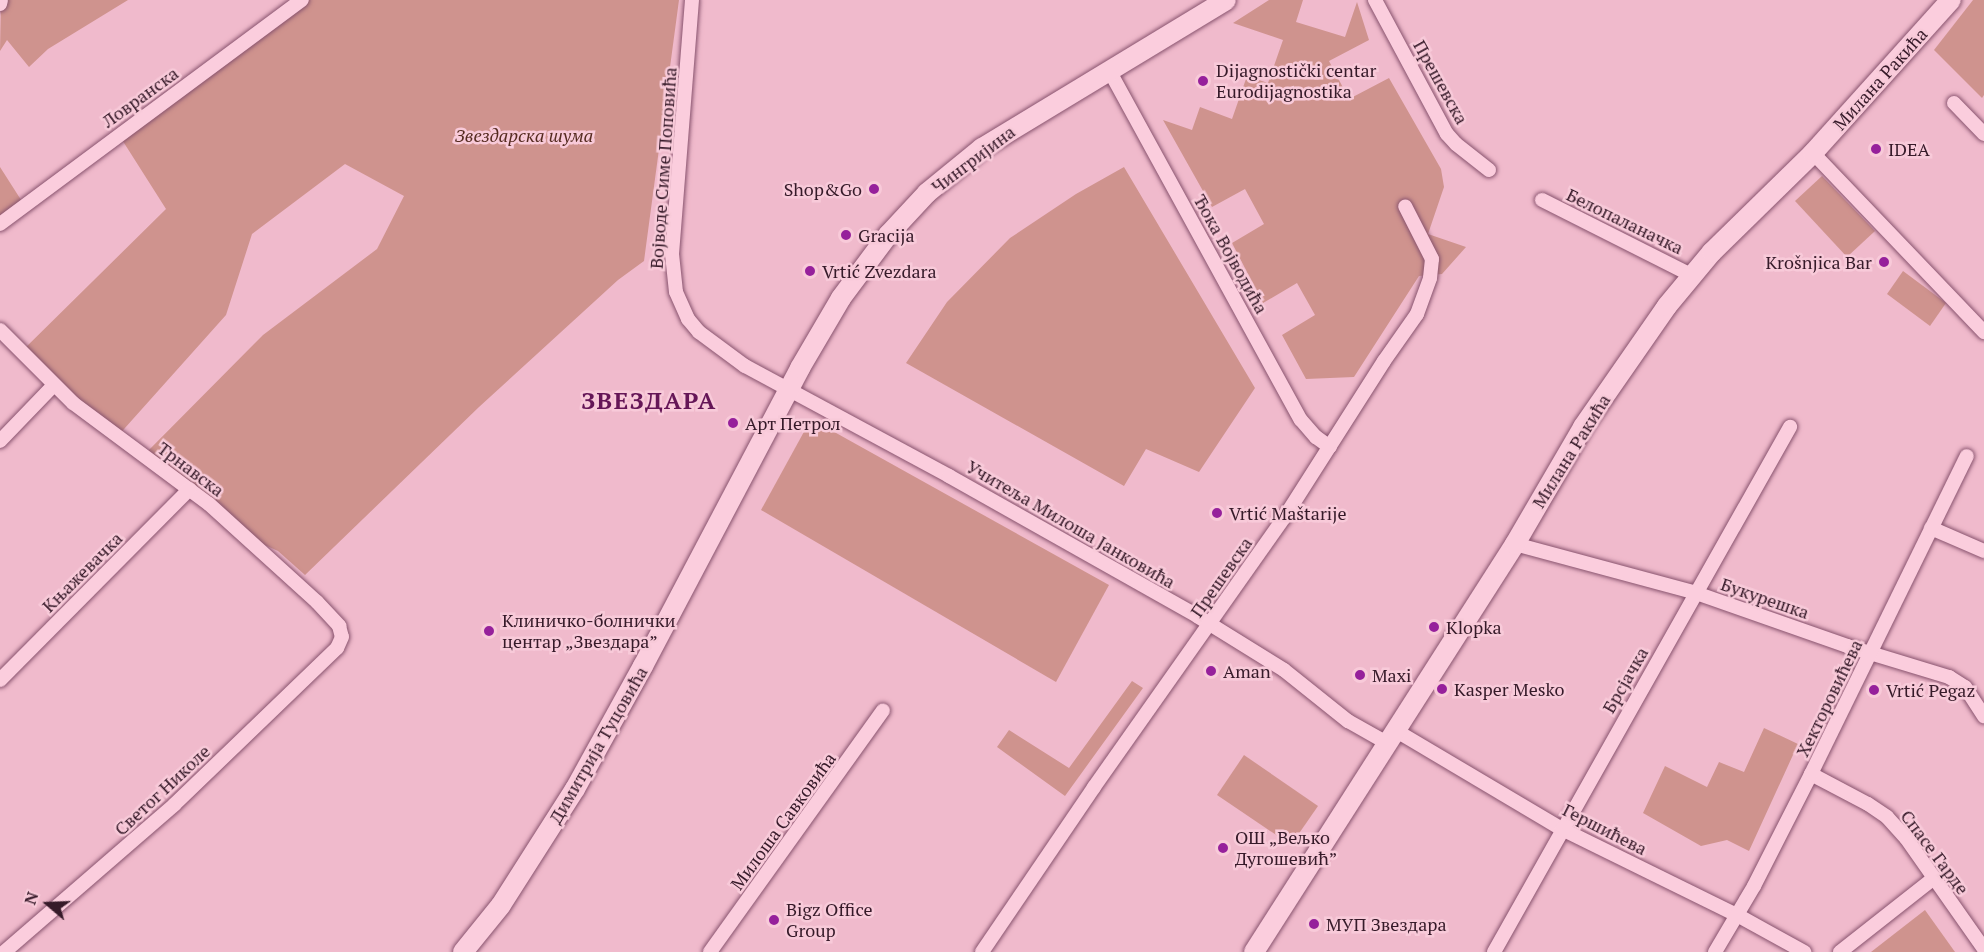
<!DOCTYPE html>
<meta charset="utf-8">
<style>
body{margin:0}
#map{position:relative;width:1984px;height:952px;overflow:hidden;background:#f0bacc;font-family:"PT Serif",serif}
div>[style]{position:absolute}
.green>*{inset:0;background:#cf938e}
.roads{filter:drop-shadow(0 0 2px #88536e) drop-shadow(0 0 2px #88536e)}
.street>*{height:14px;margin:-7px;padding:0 7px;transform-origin:7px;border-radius:7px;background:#fbcddd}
.secondary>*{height:20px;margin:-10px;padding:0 10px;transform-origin:10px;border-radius:10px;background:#fbcddd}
.dots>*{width:16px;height:16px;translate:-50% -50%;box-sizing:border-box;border:3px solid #f8cad9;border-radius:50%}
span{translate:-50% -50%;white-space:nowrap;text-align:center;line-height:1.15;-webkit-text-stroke:5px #f8cad9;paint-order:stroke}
.poi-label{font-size:18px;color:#361a29}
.left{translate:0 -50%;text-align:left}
.right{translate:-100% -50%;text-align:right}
.street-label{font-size:18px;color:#361a29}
.park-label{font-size:18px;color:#542a1f;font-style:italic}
.district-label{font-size:24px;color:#651657;font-weight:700;letter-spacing:1.5px}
.north{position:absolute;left:18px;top:874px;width:60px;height:60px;-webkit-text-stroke:4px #f8cad9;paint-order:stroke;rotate:289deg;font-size:16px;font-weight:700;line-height:24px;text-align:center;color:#361a29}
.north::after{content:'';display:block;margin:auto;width:21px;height:27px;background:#361a29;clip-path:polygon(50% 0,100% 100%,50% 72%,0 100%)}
</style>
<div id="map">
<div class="green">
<div style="clip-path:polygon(1px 0,128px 0,48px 49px,29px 67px,7px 40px,0 51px)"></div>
<div style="clip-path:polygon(302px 0,679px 0,644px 261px,618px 280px,479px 407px,305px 575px,278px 551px,249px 538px,143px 456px,263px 335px,377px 249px,404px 196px,345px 164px,252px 234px,226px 315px,116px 438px,20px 353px,166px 209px,119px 135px,0 224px,0 167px,23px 203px)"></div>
<div style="clip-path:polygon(1269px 0,1303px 0,1296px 22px,1345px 37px,1357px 2px,1369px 40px,1329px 61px,1349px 99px,1389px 78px,1441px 169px,1444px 187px,1428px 234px,1466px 247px,1442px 274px,1419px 276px,1354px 377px,1306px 379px,1282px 335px,1315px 315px,1297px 283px,1263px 303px,1232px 243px,1264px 224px,1245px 189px,1212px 207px,1163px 120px,1192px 130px,1200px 107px,1232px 119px,1247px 76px,1268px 83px,1283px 40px,1233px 23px)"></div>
<div style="clip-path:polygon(1973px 0,1984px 0,1984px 95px,1982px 98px,1934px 50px)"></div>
<div style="clip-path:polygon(1124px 167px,1255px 388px,1199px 472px,1146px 449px,1124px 486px,906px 363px,947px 302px,1010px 238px,1076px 194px)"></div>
<div style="clip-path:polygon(1822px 176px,1875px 231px,1847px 257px,1795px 201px)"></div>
<div style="clip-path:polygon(1903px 271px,1946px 303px,1930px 326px,1887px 294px)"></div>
<div style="clip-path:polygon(811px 419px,1109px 585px,1056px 682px,761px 510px)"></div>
<div style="clip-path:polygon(1132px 681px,1143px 688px,1065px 796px,997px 747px,1009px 730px,1069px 768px)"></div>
<div style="clip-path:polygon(1764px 728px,1798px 744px,1749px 851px,1727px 840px,1701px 846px,1643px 813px,1665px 766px,1707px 787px,1719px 762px,1744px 772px)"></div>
<div style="clip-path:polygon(1244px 755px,1318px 806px,1291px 845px,1217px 795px)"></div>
<div style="clip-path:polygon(1925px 910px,1955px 952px,1871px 952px)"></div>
</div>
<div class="roads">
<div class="street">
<div style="left:692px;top:0;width:255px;rotate:94.5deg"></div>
<div style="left:672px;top:254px;width:38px;rotate:84deg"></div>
<div style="left:676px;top:292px;width:30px;rotate:66deg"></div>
<div style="left:688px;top:319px;width:17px;rotate:50deg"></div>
<div style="left:699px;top:332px;width:57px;rotate:36.5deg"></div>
<div style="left:745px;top:366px;width:232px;rotate:28.3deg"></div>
<div style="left:949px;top:476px;width:285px;rotate:29.4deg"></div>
<div style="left:1197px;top:616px;width:102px;rotate:31.8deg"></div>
<div style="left:1284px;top:670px;width:82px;rotate:38.6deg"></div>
<div style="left:1348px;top:721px;width:45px;rotate:29.4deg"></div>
<div style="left:1375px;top:0;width:152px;rotate:61.8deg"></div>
<div style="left:1447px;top:134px;width:13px;rotate:48deg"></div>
<div style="left:1456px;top:144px;width:42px;rotate:38.2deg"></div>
<div style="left:0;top:4px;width:4px;rotate:-76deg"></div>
<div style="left:1109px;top:70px;width:399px;rotate:61.3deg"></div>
<div style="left:1301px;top:420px;width:23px;rotate:49deg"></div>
<div style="left:1316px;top:437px;width:17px;rotate:36deg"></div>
<div style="left:1954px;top:103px;width:43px;rotate:45.9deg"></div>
<div style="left:1813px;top:153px;width:248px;rotate:46.3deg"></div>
<div style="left:1542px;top:200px;width:167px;rotate:26.7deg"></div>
<div style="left:0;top:224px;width:376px;rotate:-36.6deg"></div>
<div style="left:0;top:330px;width:103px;rotate:45deg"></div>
<div style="left:73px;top:403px;width:169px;rotate:36.6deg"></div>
<div style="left:209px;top:504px;width:146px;rotate:42.2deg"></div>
<div style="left:317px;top:602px;width:33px;rotate:47deg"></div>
<div style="left:339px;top:626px;width:11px;rotate:75deg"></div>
<div style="left:342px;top:637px;width:12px;rotate:114deg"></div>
<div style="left:337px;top:648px;width:226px;rotate:136.1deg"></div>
<div style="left:174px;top:805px;width:225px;rotate:139.1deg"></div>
<div style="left:0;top:441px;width:76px;rotate:-46.1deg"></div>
<div style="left:1931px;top:528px;width:58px;rotate:23.5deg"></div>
<div style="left:1515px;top:544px;width:188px;rotate:15.1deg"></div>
<div style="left:1696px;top:593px;width:160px;rotate:19.3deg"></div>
<div style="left:1847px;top:646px;width:107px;rotate:16.9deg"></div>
<div style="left:1949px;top:677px;width:19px;rotate:32deg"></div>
<div style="left:1965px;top:687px;width:35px;rotate:57deg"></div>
<div style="left:0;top:680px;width:269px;rotate:-45.2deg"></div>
<div style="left:1395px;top:730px;width:194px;rotate:30.7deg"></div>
<div style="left:1562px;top:829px;width:195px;rotate:26.2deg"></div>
<div style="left:1737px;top:915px;width:77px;rotate:28.9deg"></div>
<div style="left:1811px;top:774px;width:64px;rotate:27.8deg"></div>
<div style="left:1868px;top:804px;width:23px;rotate:34deg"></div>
<div style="left:1887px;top:817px;width:28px;rotate:48deg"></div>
<div style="left:1906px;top:838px;width:136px;rotate:54.9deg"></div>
<div style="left:710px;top:952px;width:297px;rotate:-54.4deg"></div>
<div style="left:982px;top:952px;width:199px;rotate:-55.8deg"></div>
<div style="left:1094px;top:787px;width:329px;rotate:-54.8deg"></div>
<div style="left:1284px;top:518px;width:186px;rotate:-57.5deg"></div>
<div style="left:1384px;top:361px;width:57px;rotate:-54.9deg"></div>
<div style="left:1417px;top:314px;width:38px;rotate:-70deg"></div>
<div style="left:1430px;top:278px;width:19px;rotate:-84deg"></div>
<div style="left:1432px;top:259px;width:59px;rotate:-117deg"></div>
<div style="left:1494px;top:952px;width:603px;rotate:-60.59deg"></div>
<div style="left:1715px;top:952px;width:77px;rotate:-59.4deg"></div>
<div style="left:1754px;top:886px;width:126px;rotate:-63deg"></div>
<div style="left:1811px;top:774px;width:354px;rotate:-63.9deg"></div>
<div style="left:1840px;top:952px;width:120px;rotate:-38.2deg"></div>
</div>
<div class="secondary">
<div style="left:463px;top:952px;width:60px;rotate:-51deg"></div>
<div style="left:501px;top:905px;width:138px;rotate:-57.5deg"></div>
<div style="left:575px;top:789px;width:141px;rotate:-61.1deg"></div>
<div style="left:643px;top:666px;width:337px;rotate:-62.2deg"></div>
<div style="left:800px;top:368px;width:81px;rotate:-59.6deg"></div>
<div style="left:841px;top:298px;width:79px;rotate:-53.3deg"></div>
<div style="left:888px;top:235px;width:57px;rotate:-47.1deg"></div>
<div style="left:927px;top:193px;width:71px;rotate:-39.3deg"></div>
<div style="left:982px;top:148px;width:285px;rotate:-31.2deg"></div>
<div style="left:1254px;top:952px;width:484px;rotate:-57.4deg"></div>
<div style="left:1515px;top:544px;width:135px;rotate:-59.8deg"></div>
<div style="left:1583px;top:427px;width:147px;rotate:-55.2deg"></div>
<div style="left:1667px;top:306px;width:70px;rotate:-50.2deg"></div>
<div style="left:1712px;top:252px;width:141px;rotate:-44.4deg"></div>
<div style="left:1813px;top:153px;width:206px;rotate:-48deg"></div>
</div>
</div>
<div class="dots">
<div style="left:1203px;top:81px;background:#96209b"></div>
<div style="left:1876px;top:149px;background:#96209b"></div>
<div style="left:874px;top:189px;background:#96209b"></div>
<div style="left:846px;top:235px;background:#96209b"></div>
<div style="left:1884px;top:262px;background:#96209b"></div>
<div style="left:810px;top:271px;background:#96209b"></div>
<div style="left:733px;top:423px;background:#96209b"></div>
<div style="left:1217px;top:513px;background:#96209b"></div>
<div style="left:1434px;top:627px;background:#96209b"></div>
<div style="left:489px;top:631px;background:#96209b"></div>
<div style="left:1211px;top:671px;background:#96209b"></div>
<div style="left:1360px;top:675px;background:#96209b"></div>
<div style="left:1442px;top:689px;background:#96209b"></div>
<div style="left:1874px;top:690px;background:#96209b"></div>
<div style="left:1223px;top:848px;background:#96209b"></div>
<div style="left:774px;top:920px;background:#96209b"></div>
<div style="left:1314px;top:924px;background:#96209b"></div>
</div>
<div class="poi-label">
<span class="left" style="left:1216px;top:81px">Dijagnostički centar<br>Eurodijagnostika</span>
<span class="left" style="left:1888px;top:149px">IDEA</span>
<span class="right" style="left:862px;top:189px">Shop&amp;Go</span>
<span class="left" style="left:858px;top:235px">Gracija</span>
<span class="right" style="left:1872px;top:262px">Krošnjica Bar</span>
<span class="left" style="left:822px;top:271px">Vrtić Zvezdara</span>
<span class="left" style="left:745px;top:423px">Арт Петрол</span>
<span class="left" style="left:1229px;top:513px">Vrtić Maštarije</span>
<span class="left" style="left:502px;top:631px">Клиничко-болнички<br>центар „Звездара”</span>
<span class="left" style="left:1446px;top:627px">Klopka</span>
<span class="left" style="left:1223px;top:671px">Aman</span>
<span class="left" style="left:1372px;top:675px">Maxi</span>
<span class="left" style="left:1454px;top:689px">Kasper Mesko</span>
<span class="left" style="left:1886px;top:690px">Vrtić Pegaz</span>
<span class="left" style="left:1235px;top:848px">ОШ „Вељко<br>Дугошевић”</span>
<span class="left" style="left:786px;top:920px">Bigz Office<br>Group</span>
<span class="left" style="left:1326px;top:924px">МУП Звездара</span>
</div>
<div class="street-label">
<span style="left:1880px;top:79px;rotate:-48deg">Милана Ракића</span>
<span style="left:1441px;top:82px;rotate:61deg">Прешевска</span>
<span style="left:140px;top:97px;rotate:-36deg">Ловранска</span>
<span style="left:973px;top:159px;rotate:-37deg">Чингријина</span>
<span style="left:663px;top:168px;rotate:-86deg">Војводе Симе Поповића</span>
<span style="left:1625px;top:221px;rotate:26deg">Белопаланачка</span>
<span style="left:1231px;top:254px;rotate:61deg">Ђока Војводића</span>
<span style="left:1571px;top:451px;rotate:-58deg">Милана Ракића</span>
<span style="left:191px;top:469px;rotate:37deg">Трнавска</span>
<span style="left:1071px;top:524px;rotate:30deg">Учитеља Милоша Јанковића</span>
<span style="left:82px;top:572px;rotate:-45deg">Књажевачка</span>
<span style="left:1221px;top:577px;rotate:-55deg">Прешевска</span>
<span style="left:1765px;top:598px;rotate:19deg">Букурешка</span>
<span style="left:1625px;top:680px;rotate:-60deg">Брсјачка</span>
<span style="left:1829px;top:698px;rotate:-64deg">Хекторовићева</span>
<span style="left:598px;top:745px;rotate:-60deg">Димитрија Туцовића</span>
<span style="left:162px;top:790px;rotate:-43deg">Светог Николе</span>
<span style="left:783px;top:821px;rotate:-54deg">Милоша Савковића</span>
<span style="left:1605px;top:829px;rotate:27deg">Гершићева</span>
<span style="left:1935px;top:852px;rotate:53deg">Спасе Гарде</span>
</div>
<div class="park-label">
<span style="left:524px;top:135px">Звездарска шума</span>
</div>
<div class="district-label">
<span style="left:649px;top:401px">ЗВЕЗДАРА</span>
</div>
<div class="north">N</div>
</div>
